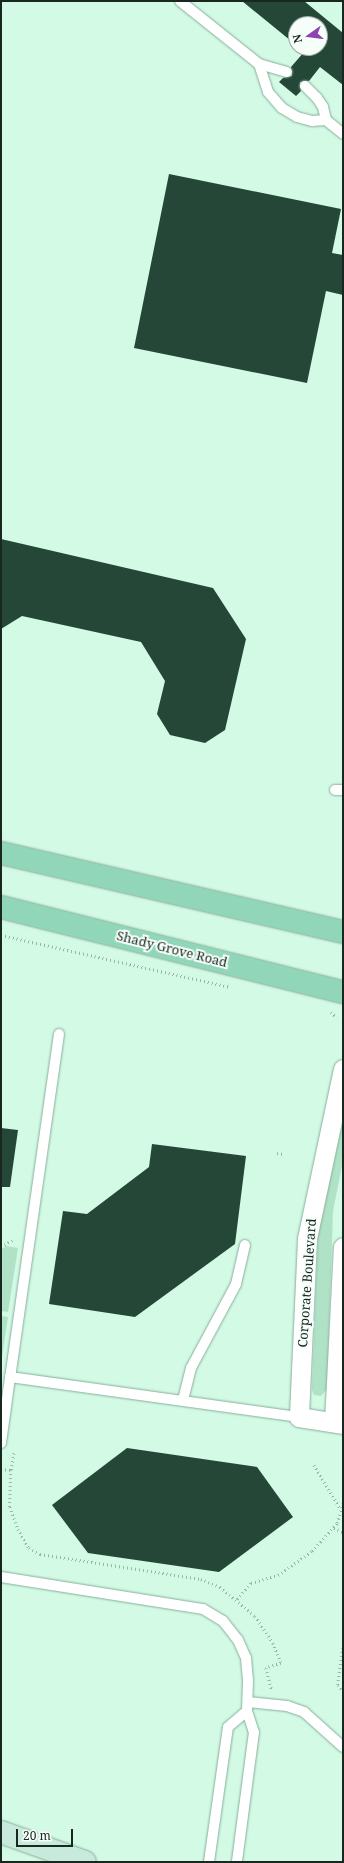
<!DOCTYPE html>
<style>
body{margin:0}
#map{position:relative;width:344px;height:1863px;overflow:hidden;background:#d2fae5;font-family:"Noto Serif",serif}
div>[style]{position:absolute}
.green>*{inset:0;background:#b0e2c7}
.building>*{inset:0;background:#254737}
.path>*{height:2.5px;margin-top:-1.25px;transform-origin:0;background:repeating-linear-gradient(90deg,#97b7a6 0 1px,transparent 0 4px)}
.roads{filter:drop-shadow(0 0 1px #89ae9b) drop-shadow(0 0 1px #89ae9b)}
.service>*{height:10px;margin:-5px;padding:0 5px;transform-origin:5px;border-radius:5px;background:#fff}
.minor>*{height:19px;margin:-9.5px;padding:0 9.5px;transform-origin:9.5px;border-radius:9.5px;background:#fff}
.secondary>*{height:22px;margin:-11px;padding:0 11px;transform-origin:11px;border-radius:11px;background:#c8eadc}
.primary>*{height:22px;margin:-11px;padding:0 11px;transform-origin:11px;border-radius:11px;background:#91d6b8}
span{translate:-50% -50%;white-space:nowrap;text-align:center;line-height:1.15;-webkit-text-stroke:4px #f6fefa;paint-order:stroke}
.street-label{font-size:13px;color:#182720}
.frame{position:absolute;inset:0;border:2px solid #182720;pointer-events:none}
.north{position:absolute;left:288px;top:16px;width:40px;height:40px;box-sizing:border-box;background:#f6fefa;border:1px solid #9da8a3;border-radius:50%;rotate:256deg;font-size:11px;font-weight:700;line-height:16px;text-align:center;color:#182720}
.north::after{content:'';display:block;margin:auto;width:14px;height:18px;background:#8c42b3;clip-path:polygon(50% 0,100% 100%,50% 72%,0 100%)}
.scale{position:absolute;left:16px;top:1829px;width:57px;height:18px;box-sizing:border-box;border:2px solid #182720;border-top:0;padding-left:5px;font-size:12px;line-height:14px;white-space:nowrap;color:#182720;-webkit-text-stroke:3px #f6fefa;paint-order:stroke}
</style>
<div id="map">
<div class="green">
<div style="clip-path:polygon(343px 1120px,343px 1161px,333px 1211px,327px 1389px,321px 1396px,314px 1395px,312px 1390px,318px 1234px)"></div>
<div style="clip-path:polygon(6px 1246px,18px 1248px,8px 1312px,1px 1311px,1px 1250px)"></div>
<div style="clip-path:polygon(1px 1316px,8px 1317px,1px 1364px)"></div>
</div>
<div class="building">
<div style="clip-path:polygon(242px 1px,304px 1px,343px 33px,343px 85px,320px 67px,309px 81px,300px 82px,301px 91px,296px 96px,279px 82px,283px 78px,292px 76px,291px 67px,304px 52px,300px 48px,320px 48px,320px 24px,296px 24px,296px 45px)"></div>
<div style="clip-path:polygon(169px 174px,341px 209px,332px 253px,343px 255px,343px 295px,326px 291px,307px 383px,134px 348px)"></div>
<div style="clip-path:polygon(1px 539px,213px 588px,246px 639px,225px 730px,205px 743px,170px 735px,157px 714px,165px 681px,141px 642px,22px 616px,1px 629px)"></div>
<div style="clip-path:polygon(1px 1128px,18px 1130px,10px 1187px,1px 1187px)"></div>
<div style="clip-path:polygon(152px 1144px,246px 1156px,235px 1244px,135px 1317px,49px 1304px,63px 1211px,87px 1214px,149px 1167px)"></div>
<div style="clip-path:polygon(127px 1448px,257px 1467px,293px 1517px,219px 1572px,88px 1553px,52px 1505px)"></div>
</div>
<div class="path">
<div style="left:1px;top:935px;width:234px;rotate:12.8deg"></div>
<div style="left:331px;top:1012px;width:8px;rotate:45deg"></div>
<div style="left:277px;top:1153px;width:6px;rotate:9deg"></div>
<div style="left:1px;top:1247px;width:15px;rotate:-32deg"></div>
<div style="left:314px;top:1465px;width:50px;rotate:58.8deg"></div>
<div style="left:1px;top:1469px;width:10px;rotate:6deg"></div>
<div style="left:11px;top:1470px;width:19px;rotate:-81deg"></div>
<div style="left:11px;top:1470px;width:37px;rotate:92deg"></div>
<div style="left:10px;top:1507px;width:23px;rotate:70deg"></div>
<div style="left:18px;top:1529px;width:22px;rotate:60deg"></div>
<div style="left:29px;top:1548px;width:13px;rotate:29deg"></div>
<div style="left:40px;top:1554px;width:163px;rotate:8.8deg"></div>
<div style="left:201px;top:1579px;width:21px;rotate:23deg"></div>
<div style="left:220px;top:1587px;width:45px;rotate:39.6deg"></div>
<div style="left:255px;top:1616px;width:32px;rotate:56deg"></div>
<div style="left:273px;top:1643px;width:22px;rotate:68deg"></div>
<div style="left:281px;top:1663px;width:16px;rotate:162deg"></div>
<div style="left:266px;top:1668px;width:23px;rotate:75deg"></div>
<div style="left:334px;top:1528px;width:10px;rotate:24deg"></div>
<div style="left:237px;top:1599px;width:21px;rotate:-49deg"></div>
<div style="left:251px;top:1583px;width:28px;rotate:-17deg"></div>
<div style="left:278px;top:1575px;width:42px;rotate:-35.2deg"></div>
<div style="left:312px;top:1551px;width:38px;rotate:-48deg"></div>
<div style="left:337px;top:1523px;width:21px;rotate:-73deg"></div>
<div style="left:343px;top:1648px;width:37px;rotate:98deg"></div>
<div style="left:338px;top:1685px;width:8px;rotate:50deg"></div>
</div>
<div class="roads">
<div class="service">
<div style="left:180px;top:1px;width:101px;rotate:38.6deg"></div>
<div style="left:259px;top:64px;width:29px;rotate:16deg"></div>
<div style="left:259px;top:64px;width:29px;rotate:72deg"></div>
<div style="left:268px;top:92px;width:21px;rotate:49deg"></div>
<div style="left:282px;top:108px;width:17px;rotate:31deg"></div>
<div style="left:297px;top:117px;width:16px;rotate:15deg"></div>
<div style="left:312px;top:121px;width:14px;rotate:-4deg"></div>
<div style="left:305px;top:86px;width:17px;rotate:45deg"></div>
<div style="left:317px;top:98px;width:11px;rotate:56deg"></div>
<div style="left:323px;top:107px;width:13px;rotate:77deg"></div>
<div style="left:326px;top:120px;width:22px;rotate:39deg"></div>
<div style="left:335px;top:790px;width:8px"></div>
<div style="left:59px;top:1034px;width:346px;rotate:98.1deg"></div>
<div style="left:10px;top:1377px;width:292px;rotate:7.9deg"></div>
<div style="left:183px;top:1400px;width:33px;rotate:-76deg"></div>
<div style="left:191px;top:1368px;width:95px;rotate:-61.8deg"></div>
<div style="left:236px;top:1284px;width:40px;rotate:-77deg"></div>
<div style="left:1px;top:1443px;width:67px;rotate:-82.2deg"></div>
<div style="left:1px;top:1577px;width:205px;rotate:9deg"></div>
<div style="left:203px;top:1609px;width:23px;rotate:31deg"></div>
<div style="left:223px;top:1621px;width:24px;rotate:52deg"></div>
<div style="left:238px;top:1640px;width:20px;rotate:66deg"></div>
<div style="left:246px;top:1658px;width:23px;rotate:85deg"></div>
<div style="left:248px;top:1681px;width:30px;rotate:92deg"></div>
<div style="left:247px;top:1711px;width:22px;rotate:72deg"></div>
<div style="left:254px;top:1732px;width:131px;rotate:97.5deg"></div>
<div style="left:248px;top:1702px;width:39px;rotate:6deg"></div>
<div style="left:287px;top:1706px;width:18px;rotate:19deg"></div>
<div style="left:304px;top:1712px;width:52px;rotate:41.9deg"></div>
<div style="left:209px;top:1862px;width:136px;rotate:-82deg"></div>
<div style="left:228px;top:1727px;width:25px;rotate:-40deg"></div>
</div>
<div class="minor">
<div style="left:343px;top:1069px;width:174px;rotate:102deg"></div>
<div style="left:307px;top:1239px;width:178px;rotate:92.6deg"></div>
<div style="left:299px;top:1417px;width:45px;rotate:9deg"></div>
<div style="left:334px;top:1422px;width:175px;rotate:-87.1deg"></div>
</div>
<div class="secondary">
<div style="left:1px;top:1832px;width:89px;rotate:19.7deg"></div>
</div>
<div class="primary">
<div style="left:1px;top:853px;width:351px;rotate:13deg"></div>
<div style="left:1px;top:907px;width:352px;rotate:14deg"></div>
</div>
</div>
<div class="street-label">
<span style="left:172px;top:949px;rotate:14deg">Shady Grove Road</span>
<span style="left:307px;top:1283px;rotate:-86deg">Corporate Boulevard</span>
</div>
<div class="frame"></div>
<div class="north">N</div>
<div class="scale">20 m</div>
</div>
